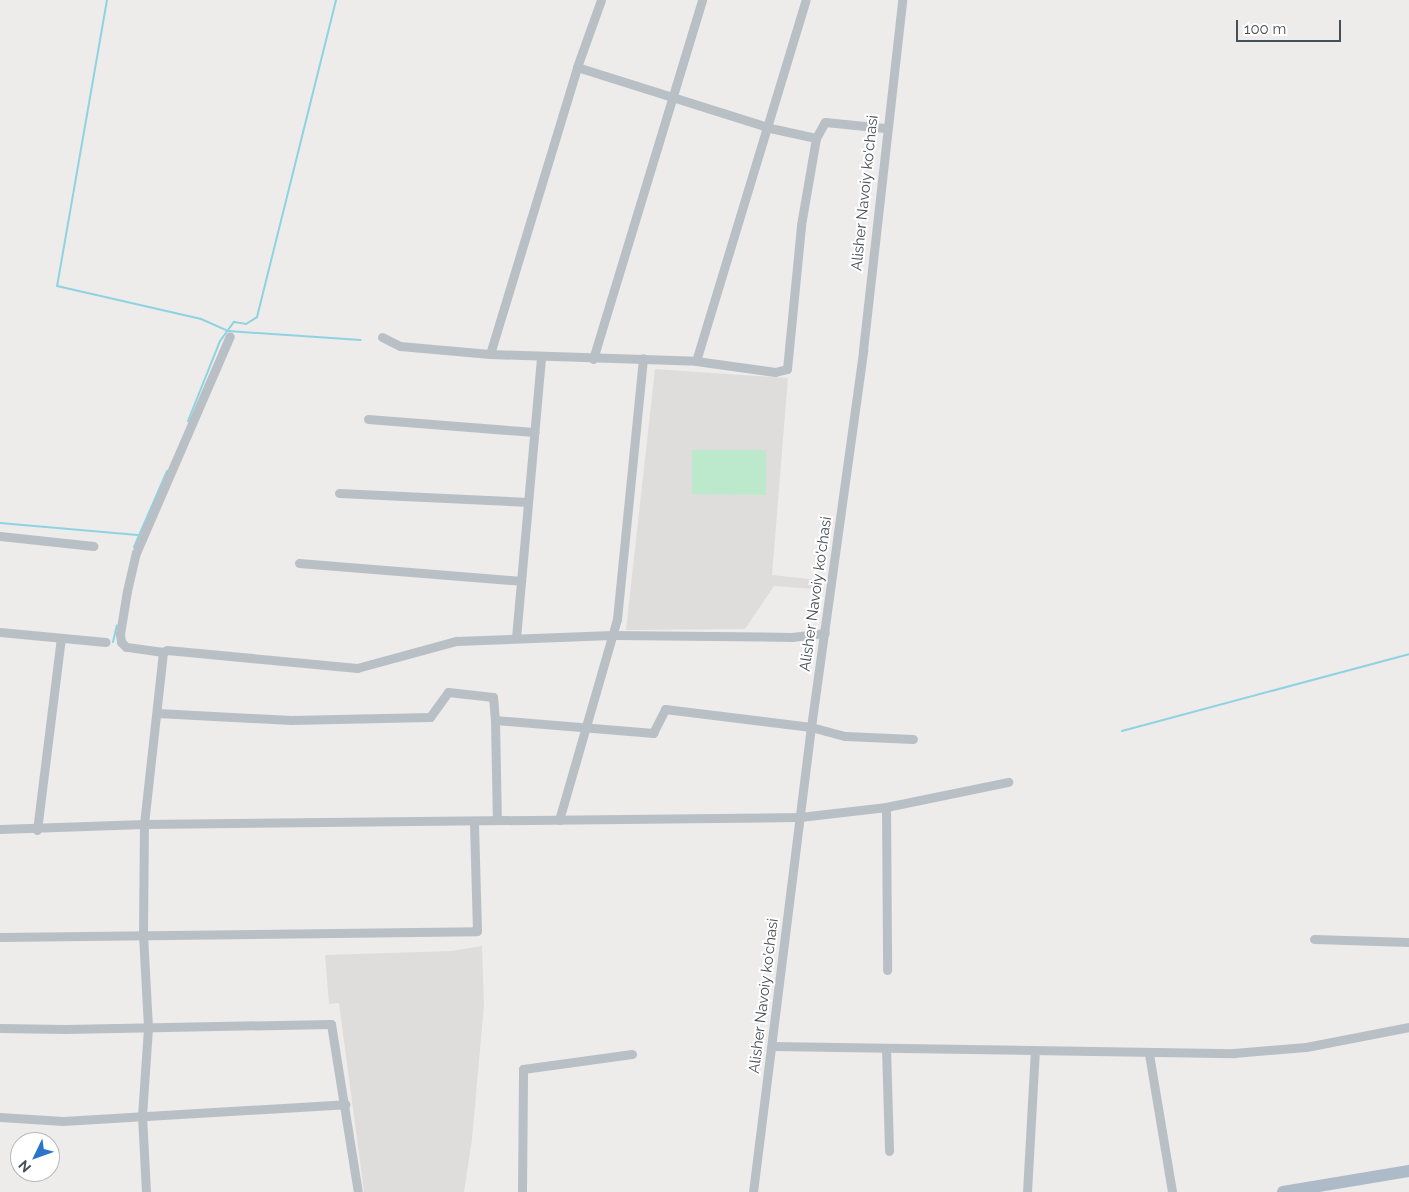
<!DOCTYPE html>
<style>
body{margin:0}
#map{position:relative;width:1409px;height:1192px;overflow:hidden;background:#eeebeb;font-family:Raleway,sans-serif}
div>[style]{position:absolute}
.education>*{inset:0;background:#dfdcdc}
.green>*{inset:0;background:#bce9cc}
.stream>*{height:2px;margin:-1px;padding:0 1px;transform-origin:1px;border-radius:1px;background:#8ed3e1}
.minor>*{height:9px;margin:-4.5px;padding:0 4.5px;transform-origin:4.5px;border-radius:4.5px;background:#b8c0c6}
.primary>*{height:12px;margin:-6px;padding:0 6px;transform-origin:6px;border-radius:6px;background:#adbbc8}
span{translate:-50% -50%;white-space:nowrap;text-align:center;line-height:1.15;-webkit-text-stroke:4px #fff;paint-order:stroke}
.street-label{font-size:15px;color:#464f56}
.north{position:absolute;left:10px;top:1132px;width:50px;height:50px;box-sizing:border-box;background:#fff;border:1px solid #b5b9bb;border-radius:50%;rotate:228deg;font-size:14px;font-weight:700;line-height:20px;text-align:center;color:#464f56}
.north::after{content:'';display:block;margin:auto;width:18px;height:22px;background:#2a74c9;clip-path:polygon(50% 0,100% 100%,50% 72%,0 100%)}
.scale{position:absolute;left:1236px;top:20px;width:105px;height:22px;box-sizing:border-box;border:2px solid #464f56;border-top:0;padding-left:6px;font-size:15px;line-height:18px;white-space:nowrap;color:#464f56;-webkit-text-stroke:4px #fff;paint-order:stroke}
</style>
<div id="map">
<div class="education">
<div style="clip-path:polygon(655px 369px,788px 378px,772px 575px,817px 580px,816px 589px,774px 586px,745px 629px,626px 630px)"></div>
<div style="clip-path:polygon(482px 946px,484px 1005px,472px 1139px,464px 1192px,364px 1192px,339px 1003px,329px 1004px,325px 955px,451px 951px)"></div>
</div>
<div class="green">
<div style="clip-path:polygon(692px 450px,766px 450px,766px 495px,692px 494px)"></div>
</div>
<div class="stream">
<div style="left:107px;top:0;width:290px;rotate:99.9deg"></div>
<div style="left:57px;top:286px;width:148px;rotate:12.9deg"></div>
<div style="left:201px;top:319px;width:30px;rotate:24deg"></div>
<div style="left:228px;top:331px;width:133px;rotate:3.9deg"></div>
<div style="left:188px;top:421px;width:86px;rotate:-68.2deg"></div>
<div style="left:220px;top:341px;width:24px;rotate:-54deg"></div>
<div style="left:234px;top:322px;width:12px;rotate:9deg"></div>
<div style="left:246px;top:324px;width:13px;rotate:-32deg"></div>
<div style="left:257px;top:317px;width:327px;rotate:-76deg"></div>
<div style="left:0;top:523px;width:138px;rotate:5deg"></div>
<div style="left:134px;top:547px;width:83px;rotate:-66.5deg"></div>
<div style="left:113px;top:642px;width:17px;rotate:-77deg"></div>
<div style="left:1122px;top:731px;width:297px;rotate:-15deg"></div>
</div>
<div class="minor">
<div style="left:577px;top:67px;width:202px;rotate:17.5deg"></div>
<div style="left:770px;top:128px;width:47px;rotate:12.3deg"></div>
<div style="left:382px;top:337px;width:20px;rotate:27deg"></div>
<div style="left:400px;top:346px;width:90px;rotate:5.1deg"></div>
<div style="left:490px;top:354px;width:206px;rotate:1.9deg"></div>
<div style="left:696px;top:361px;width:80px;rotate:7.9deg"></div>
<div style="left:775px;top:372px;width:12px;rotate:-14deg"></div>
<div style="left:787px;top:369px;width:145px;rotate:-84.4deg"></div>
<div style="left:801px;top:225px;width:88px;rotate:-80.2deg"></div>
<div style="left:816px;top:138px;width:18px;rotate:-61deg"></div>
<div style="left:825px;top:122px;width:60px;rotate:5.7deg"></div>
<div style="left:490px;top:354px;width:300px;rotate:-73.1deg"></div>
<div style="left:577px;top:67px;width:71px;rotate:-70.3deg"></div>
<div style="left:593px;top:359px;width:375px;rotate:-73.1deg"></div>
<div style="left:696px;top:361px;width:377px;rotate:-73.1deg"></div>
<div style="left:368px;top:419px;width:167px;rotate:4.5deg"></div>
<div style="left:339px;top:493px;width:189px;rotate:2.7deg"></div>
<div style="left:0;top:536px;width:94px;rotate:6.1deg"></div>
<div style="left:299px;top:563px;width:223px;rotate:4.6deg"></div>
<div style="left:0;top:632px;width:106px;rotate:5.4deg"></div>
<div style="left:516px;top:638px;width:283px;rotate:-84.9deg"></div>
<div style="left:163px;top:652px;width:37px;rotate:-172deg"></div>
<div style="left:126px;top:647px;width:7px;rotate:-135deg"></div>
<div style="left:121px;top:642px;width:8px;rotate:-97deg"></div>
<div style="left:120px;top:634px;width:44px;rotate:-80.8deg"></div>
<div style="left:127px;top:591px;width:39px;rotate:-77deg"></div>
<div style="left:136px;top:553px;width:236px;rotate:-66.6deg"></div>
<div style="left:157px;top:713px;width:134px;rotate:3deg"></div>
<div style="left:291px;top:720px;width:139px;rotate:-1.2deg"></div>
<div style="left:430px;top:717px;width:31px;rotate:-54deg"></div>
<div style="left:448px;top:692px;width:45px;rotate:6.3deg"></div>
<div style="left:493px;top:697px;width:23px;rotate:85deg"></div>
<div style="left:495px;top:720px;width:159px;rotate:4.7deg"></div>
<div style="left:653px;top:733px;width:27px;rotate:-63deg"></div>
<div style="left:665px;top:709px;width:147px;rotate:7deg"></div>
<div style="left:811px;top:727px;width:35px;rotate:15deg"></div>
<div style="left:845px;top:736px;width:68px;rotate:2.5deg"></div>
<div style="left:495px;top:720px;width:100px;rotate:88.9deg"></div>
<div style="left:886px;top:807px;width:163px;rotate:89.6deg"></div>
<div style="left:559px;top:820px;width:209px;rotate:-73.9deg"></div>
<div style="left:617px;top:619px;width:262px;rotate:-84.3deg"></div>
<div style="left:0;top:829px;width:144px;rotate:-2deg"></div>
<div style="left:144px;top:824px;width:656px;rotate:-0.61deg"></div>
<div style="left:800px;top:817px;width:87px;rotate:-6.6deg"></div>
<div style="left:886px;top:807px;width:125px;rotate:-11.6deg"></div>
<div style="left:37px;top:830px;width:193px;rotate:-82.9deg"></div>
<div style="left:0;top:937px;width:477px;rotate:-0.7deg"></div>
<div style="left:477px;top:931px;width:110px;rotate:-91.6deg"></div>
<div style="left:1314px;top:939px;width:95px;rotate:1.8deg"></div>
<div style="left:0;top:1028px;width:65px;rotate:0.9deg"></div>
<div style="left:65px;top:1029px;width:266px;rotate:-1.1deg"></div>
<div style="left:331px;top:1024px;width:170px;rotate:80.9deg"></div>
<div style="left:772px;top:1046px;width:462px;rotate:0.9deg"></div>
<div style="left:1234px;top:1053px;width:72px;rotate:-4.8deg"></div>
<div style="left:1306px;top:1047px;width:105px;rotate:-11deg"></div>
<div style="left:886px;top:1048px;width:103px;rotate:88.3deg"></div>
<div style="left:1149px;top:1054px;width:140px;rotate:80.5deg"></div>
<div style="left:0;top:1117px;width:63px;rotate:3.6deg"></div>
<div style="left:63px;top:1121px;width:283px;rotate:-3.4deg"></div>
<div style="left:146px;top:1192px;width:76px;rotate:-93deg"></div>
<div style="left:142px;top:1116px;width:89px;rotate:-86.1deg"></div>
<div style="left:148px;top:1027px;width:93px;rotate:-93.1deg"></div>
<div style="left:143px;top:934px;width:110px;rotate:-89.5deg"></div>
<div style="left:144px;top:824px;width:173px;rotate:-83.7deg"></div>
<div style="left:163px;top:652px;width:4px;rotate:-27deg"></div>
<div style="left:167px;top:650px;width:191px;rotate:5.4deg"></div>
<div style="left:357px;top:668px;width:103px;rotate:-15.3deg"></div>
<div style="left:456px;top:641px;width:156px;rotate:-2.2deg"></div>
<div style="left:612px;top:635px;width:180px;rotate:0.6deg"></div>
<div style="left:792px;top:637px;width:33px;rotate:-7deg"></div>
<div style="left:522px;top:1192px;width:123px;rotate:-89.5deg"></div>
<div style="left:523px;top:1069px;width:110px;rotate:-7.8deg"></div>
<div style="left:753px;top:1192px;width:469px;rotate:-82.9deg"></div>
<div style="left:811px;top:727px;width:381px;rotate:-82.1deg"></div>
<div style="left:863px;top:350px;width:352px;rotate:-83.6deg"></div>
<div style="left:1027px;top:1192px;width:141px;rotate:-86.8deg"></div>
</div>
<div class="primary">
<div style="left:1283px;top:1192px;width:128px;rotate:-9.5deg"></div>
</div>
<div class="street-label">
<span style="left:865px;top:193px;rotate:-84deg">Alisher Navoiy ko'chasi</span>
<span style="left:816px;top:594px;rotate:-82deg">Alisher Navoiy ko'chasi</span>
<span style="left:764px;top:996px;rotate:-83deg">Alisher Navoiy ko'chasi</span>
</div>
<div class="north">N</div>
<div class="scale">100 m</div>
</div>
